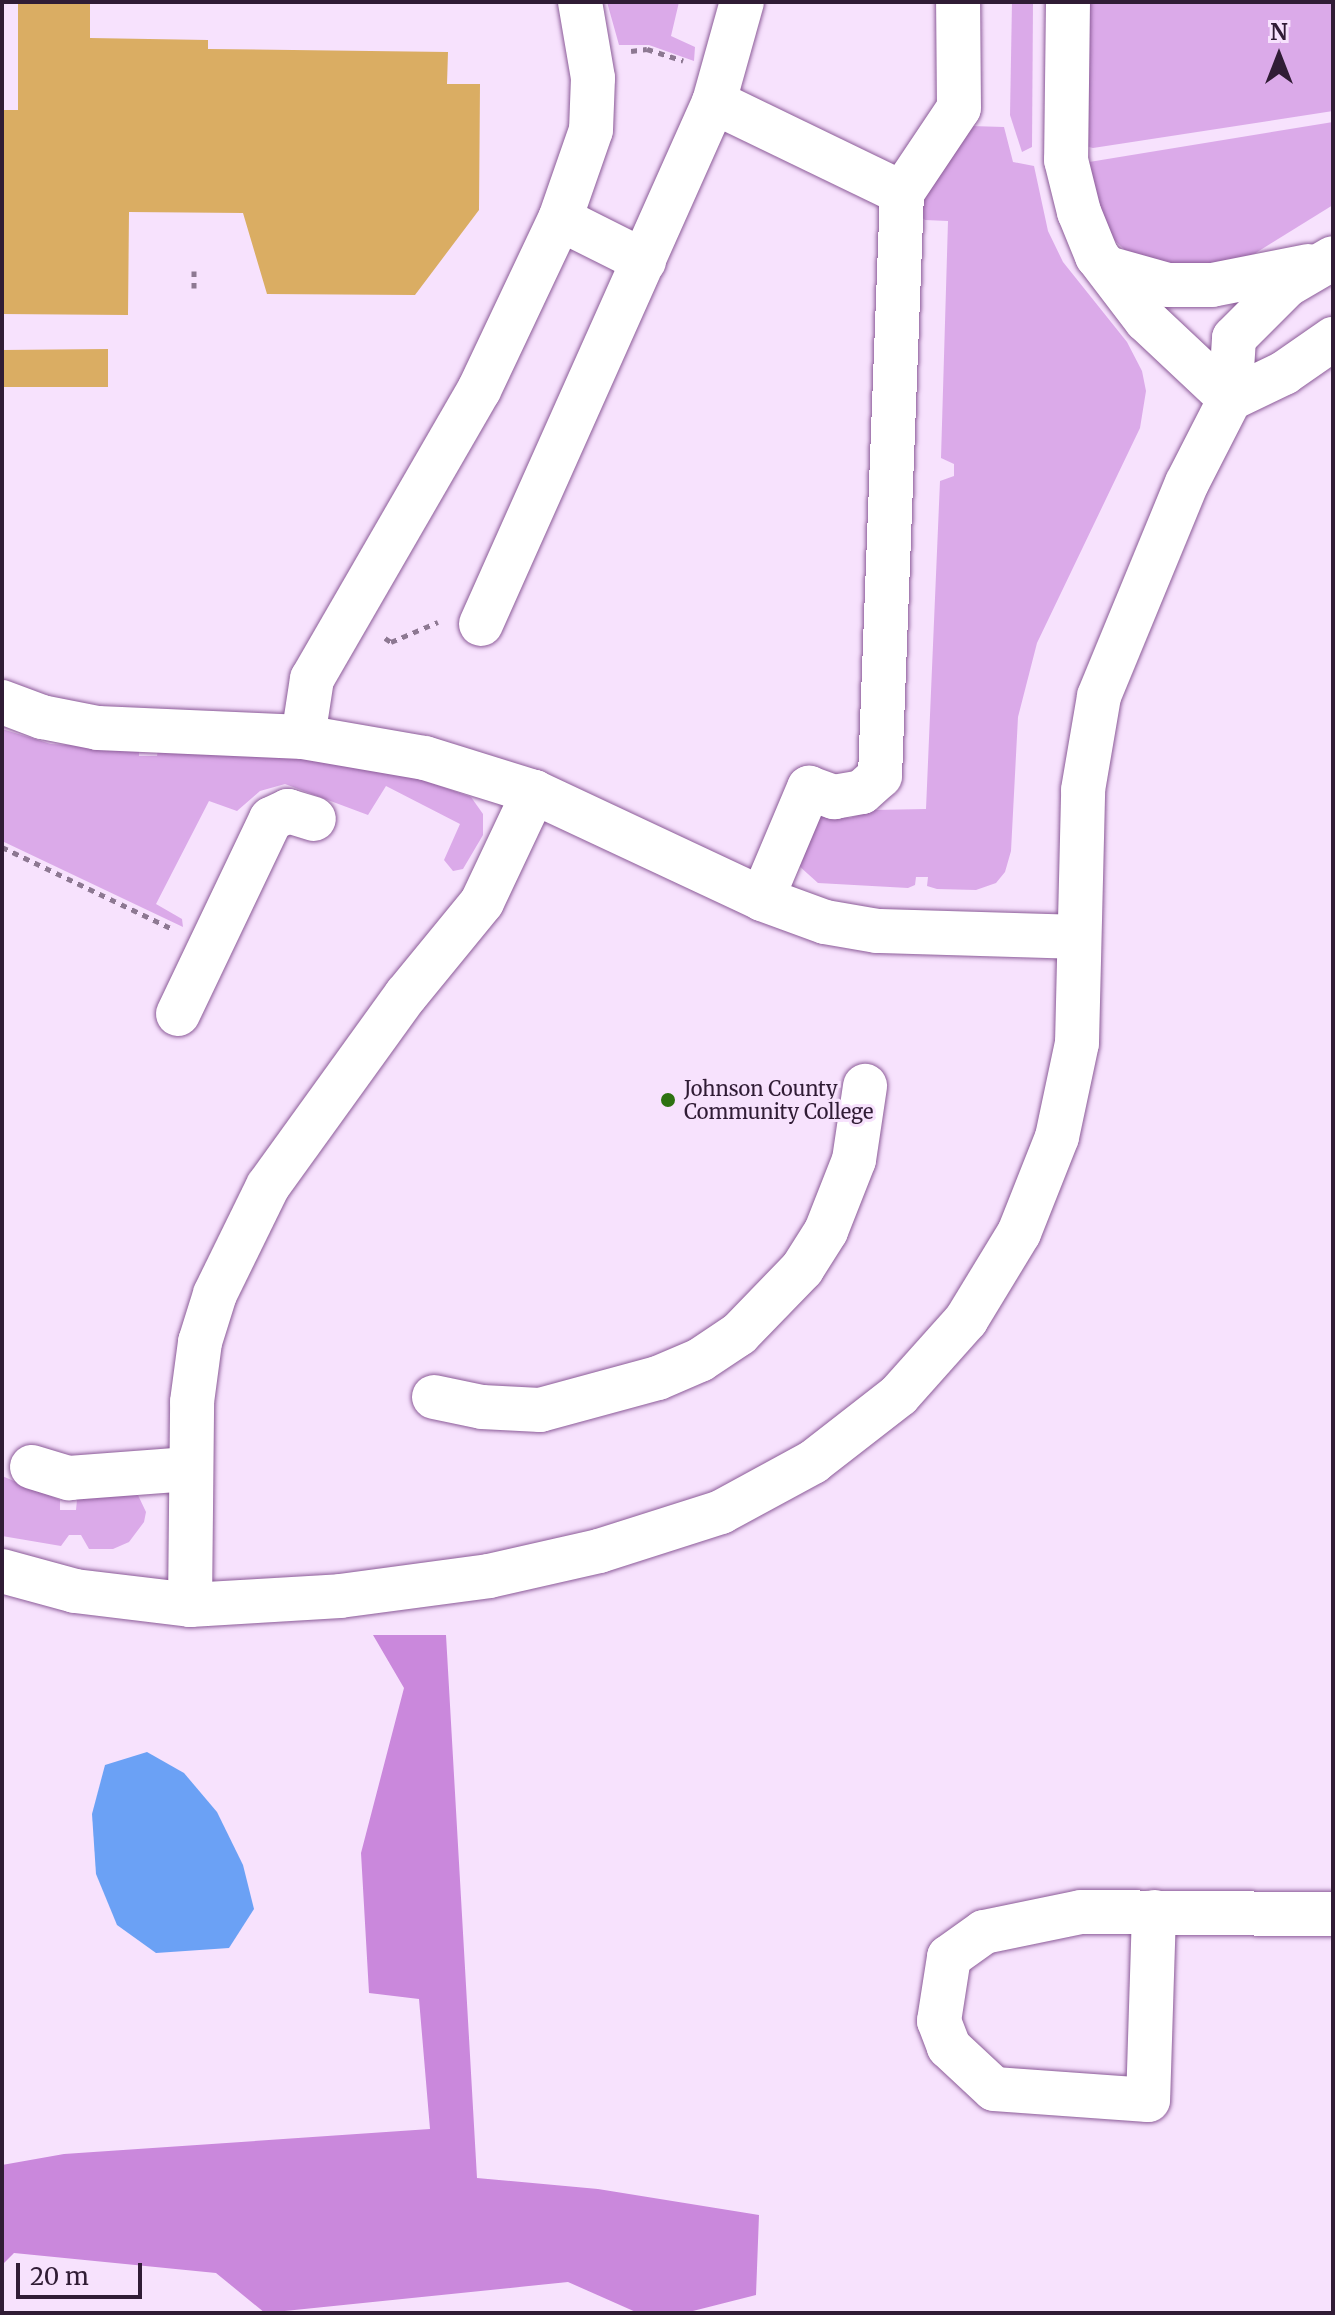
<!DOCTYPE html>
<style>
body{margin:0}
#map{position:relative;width:1335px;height:2315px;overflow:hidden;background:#f7e2fd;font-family:Merriweather,serif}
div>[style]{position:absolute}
.green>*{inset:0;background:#dbaae9}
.forest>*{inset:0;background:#ca88dc}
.water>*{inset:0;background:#6ba1f5}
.building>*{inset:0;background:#daad63}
.path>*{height:5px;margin-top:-2.5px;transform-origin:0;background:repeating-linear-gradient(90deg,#8d7892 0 6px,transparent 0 12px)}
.roads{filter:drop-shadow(0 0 2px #8b5b98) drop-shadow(0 0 2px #8b5b98)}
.minor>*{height:44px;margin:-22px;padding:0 22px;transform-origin:22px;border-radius:22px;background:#fff}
.dots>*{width:22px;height:22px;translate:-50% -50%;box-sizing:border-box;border:4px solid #f7e2fd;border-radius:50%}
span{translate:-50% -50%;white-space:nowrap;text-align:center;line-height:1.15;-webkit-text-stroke:6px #f7e2fd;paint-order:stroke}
.poi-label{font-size:20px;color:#301c35}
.left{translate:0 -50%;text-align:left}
.frame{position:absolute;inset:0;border:4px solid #301c35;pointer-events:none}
.north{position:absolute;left:1239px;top:16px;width:80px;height:80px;-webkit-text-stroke:6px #f7e2fd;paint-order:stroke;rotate:0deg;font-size:22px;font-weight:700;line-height:32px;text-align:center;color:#301c35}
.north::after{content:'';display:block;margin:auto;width:28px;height:36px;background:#301c35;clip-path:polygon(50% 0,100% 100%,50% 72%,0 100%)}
.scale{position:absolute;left:16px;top:2263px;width:126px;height:36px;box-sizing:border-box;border:4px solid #301c35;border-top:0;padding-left:10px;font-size:24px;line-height:28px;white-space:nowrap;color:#301c35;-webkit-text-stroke:6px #f7e2fd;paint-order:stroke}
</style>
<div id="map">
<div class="green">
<div style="clip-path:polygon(607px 2px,679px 2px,671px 36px,695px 47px,694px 61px,649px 45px,619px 45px)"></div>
<div style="clip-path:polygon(1012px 2px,1033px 2px,1032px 147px,1022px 152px,1010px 115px)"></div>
<div style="clip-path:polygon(1086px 2px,1333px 2px,1333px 111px,1093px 148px,1082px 145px)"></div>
<div style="clip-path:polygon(1333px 122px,1333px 205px,1254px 254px,1198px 273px,1135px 258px,1124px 249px,1113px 239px,1083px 163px)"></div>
<div style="clip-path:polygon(971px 126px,1004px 127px,1013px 162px,1034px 166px,1048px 231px,1063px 262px,1127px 342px,1142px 371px,1146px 391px,1140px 428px,1037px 643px,1018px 717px,1011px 851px,1005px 872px,996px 883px,976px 890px,937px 889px,927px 886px,928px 877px,916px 877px,915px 885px,908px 888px,818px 883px,798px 865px,816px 813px,850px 818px,873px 810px,926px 809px,940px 481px,954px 476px,954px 464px,941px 458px,948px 221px,925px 220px,915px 212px)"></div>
<div style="clip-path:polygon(2px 729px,51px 744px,139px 749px,139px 756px,157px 756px,158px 749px,263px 752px,414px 777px,471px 797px,483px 814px,483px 835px,463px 869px,453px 871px,444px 860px,460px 824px,386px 786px,368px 815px,285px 784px,260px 791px,237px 811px,209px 801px,156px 904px,182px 919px,183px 927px,2px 841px)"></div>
<div style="clip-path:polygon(2px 1476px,60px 1500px,60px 1510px,76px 1510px,77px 1500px,85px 1496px,137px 1493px,146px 1512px,144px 1522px,129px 1542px,113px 1549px,89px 1549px,81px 1535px,69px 1535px,61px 1546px,2px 1536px)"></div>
</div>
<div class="forest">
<div style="clip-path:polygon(373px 1635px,446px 1635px,477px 2178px,598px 2189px,759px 2215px,756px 2295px,685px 2313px,638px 2313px,568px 2282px,265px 2313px,216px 2273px,14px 2253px,2px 2265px,2px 2165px,64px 2154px,430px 2129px,419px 1999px,369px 1993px,361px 1853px,404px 1688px)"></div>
</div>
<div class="water">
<div style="clip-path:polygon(147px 1752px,184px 1773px,217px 1812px,243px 1865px,254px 1909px,229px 1948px,156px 1953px,117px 1925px,96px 1874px,92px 1814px,105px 1765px)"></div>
</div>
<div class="building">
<div style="clip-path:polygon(18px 2px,90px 2px,90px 38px,208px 40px,208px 49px,448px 52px,447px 84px,480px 84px,479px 210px,415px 295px,267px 294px,243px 213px,129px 212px,128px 315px,2px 314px,2px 110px,18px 110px)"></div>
<div style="clip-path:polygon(108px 349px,108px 387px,2px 387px,2px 350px)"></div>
</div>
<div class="path">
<div style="left:631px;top:51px;width:16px;rotate:-7deg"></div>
<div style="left:647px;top:49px;width:38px;rotate:18deg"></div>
<div style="left:194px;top:271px;width:17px;rotate:90deg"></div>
<div style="left:385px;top:638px;width:7px;rotate:34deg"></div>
<div style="left:391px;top:642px;width:51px;rotate:-23.1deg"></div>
<div style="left:2px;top:847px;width:187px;rotate:25.7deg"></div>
</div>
<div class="roads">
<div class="minor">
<div style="left:1068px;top:2px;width:158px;rotate:90.7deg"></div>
<div style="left:1066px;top:160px;width:54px;rotate:76deg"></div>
<div style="left:1079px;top:212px;width:48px;rotate:67.8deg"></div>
<div style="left:1097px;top:256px;width:81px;rotate:52.6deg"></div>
<div style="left:1146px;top:320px;width:115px;rotate:43.2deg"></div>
<div style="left:714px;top:102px;width:209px;rotate:25.8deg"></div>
<div style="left:560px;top:219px;width:94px;rotate:26.6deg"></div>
<div style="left:1107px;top:268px;width:63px;rotate:15.6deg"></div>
<div style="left:1168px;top:285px;width:44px"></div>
<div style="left:1212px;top:285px;width:98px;rotate:-11.2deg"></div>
<div style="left:1230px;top:399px;width:60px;rotate:-25.7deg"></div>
<div style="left:1284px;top:373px;width:60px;rotate:-34.8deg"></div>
<div style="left:481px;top:624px;width:572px;rotate:-65.95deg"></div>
<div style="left:714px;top:102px;width:104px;rotate:-74.4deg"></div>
<div style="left:2px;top:702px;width:43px;rotate:20.6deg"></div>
<div style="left:42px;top:717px;width:57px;rotate:11.1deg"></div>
<div style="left:98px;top:728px;width:205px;rotate:2.5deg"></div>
<div style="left:303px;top:737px;width:124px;rotate:9.8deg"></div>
<div style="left:425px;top:758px;width:114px;rotate:17.3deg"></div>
<div style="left:534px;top:792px;width:252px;rotate:25.1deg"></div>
<div style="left:762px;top:899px;width:67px;rotate:20.1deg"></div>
<div style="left:825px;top:922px;width:53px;rotate:9.8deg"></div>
<div style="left:877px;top:931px;width:199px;rotate:1.7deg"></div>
<div style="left:303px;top:737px;width:59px;rotate:-81.2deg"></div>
<div style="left:312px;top:679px;width:334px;rotate:-60deg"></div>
<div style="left:479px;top:390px;width:189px;rotate:-64.7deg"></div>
<div style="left:560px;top:219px;width:94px;rotate:-70.8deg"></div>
<div style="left:591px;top:130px;width:52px;rotate:-87.8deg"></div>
<div style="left:593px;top:78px;width:77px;rotate:-99.7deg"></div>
<div style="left:762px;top:899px;width:121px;rotate:-67.1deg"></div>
<div style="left:809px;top:788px;width:27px;rotate:20deg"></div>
<div style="left:834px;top:797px;width:28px;rotate:-10deg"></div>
<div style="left:862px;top:792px;width:24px;rotate:-42deg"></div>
<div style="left:880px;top:776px;width:583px;rotate:-87.84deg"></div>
<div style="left:902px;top:193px;width:102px;rotate:-56.2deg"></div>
<div style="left:959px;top:108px;width:106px;rotate:-90.5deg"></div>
<div style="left:178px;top:1014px;width:216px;rotate:-64.5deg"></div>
<div style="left:271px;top:819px;width:19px;rotate:-25deg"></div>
<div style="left:288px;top:811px;width:27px;rotate:17deg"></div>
<div style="left:434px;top:1397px;width:49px;rotate:11.8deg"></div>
<div style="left:482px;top:1407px;width:58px;rotate:3deg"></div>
<div style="left:540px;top:1410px;width:122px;rotate:-15.2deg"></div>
<div style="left:658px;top:1378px;width:46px;rotate:-23.2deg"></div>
<div style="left:700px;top:1360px;width:47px;rotate:-33.7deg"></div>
<div style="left:739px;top:1334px;width:91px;rotate:-45.9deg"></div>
<div style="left:802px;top:1269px;width:45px;rotate:-57.7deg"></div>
<div style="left:826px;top:1231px;width:76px;rotate:-68.5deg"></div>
<div style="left:854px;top:1160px;width:75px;rotate:-81.5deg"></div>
<div style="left:32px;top:1467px;width:39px;rotate:17deg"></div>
<div style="left:69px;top:1478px;width:120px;rotate:-4.3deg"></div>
<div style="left:2px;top:1571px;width:76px;rotate:15.3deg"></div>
<div style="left:75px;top:1591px;width:116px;rotate:6.9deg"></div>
<div style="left:190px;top:1605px;width:150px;rotate:-3.4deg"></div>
<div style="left:340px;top:1596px;width:150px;rotate:-7.6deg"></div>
<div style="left:489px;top:1576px;width:113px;rotate:-12.8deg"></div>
<div style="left:599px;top:1551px;width:128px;rotate:-17.7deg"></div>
<div style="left:721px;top:1512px;width:105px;rotate:-28.5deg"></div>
<div style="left:813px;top:1462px;width:109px;rotate:-37.9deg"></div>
<div style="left:899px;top:1395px;width:101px;rotate:-48.2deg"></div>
<div style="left:966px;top:1320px;width:102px;rotate:-58.7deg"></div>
<div style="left:1019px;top:1233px;width:103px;rotate:-68.4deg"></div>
<div style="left:1057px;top:1137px;width:96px;rotate:-78deg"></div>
<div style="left:1077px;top:1043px;width:253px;rotate:-88.6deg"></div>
<div style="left:1083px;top:790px;width:95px;rotate:-80.3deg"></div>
<div style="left:1099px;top:696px;width:230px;rotate:-67.6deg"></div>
<div style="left:1187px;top:483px;width:94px;rotate:-62.9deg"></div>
<div style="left:1230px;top:399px;width:61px;rotate:-86.2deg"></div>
<div style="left:1234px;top:338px;width:75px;rotate:-45deg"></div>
<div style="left:1287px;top:285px;width:53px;rotate:-30.4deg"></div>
<div style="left:190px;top:1605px;width:203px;rotate:-89.4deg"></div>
<div style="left:192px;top:1402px;width:61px;rotate:-82.4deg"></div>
<div style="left:200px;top:1342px;width:50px;rotate:-72.6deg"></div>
<div style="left:215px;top:1294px;width:120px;rotate:-63.9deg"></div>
<div style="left:268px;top:1186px;width:236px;rotate:-54.2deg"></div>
<div style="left:406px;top:995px;width:120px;rotate:-50.7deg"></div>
<div style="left:482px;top:902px;width:122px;rotate:-64.7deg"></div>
<div style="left:1154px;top:1912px;width:188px;rotate:91.8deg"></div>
<div style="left:1148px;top:2100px;width:154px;rotate:-175.9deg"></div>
<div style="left:994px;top:2089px;width:62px;rotate:-137deg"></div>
<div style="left:949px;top:2047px;width:28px;rotate:-111deg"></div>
<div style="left:939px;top:2021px;width:65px;rotate:-81.1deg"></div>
<div style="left:949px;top:1957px;width:43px;rotate:-35.5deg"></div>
<div style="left:984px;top:1932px;width:99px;rotate:-11.7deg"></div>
<div style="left:1081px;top:1912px;width:252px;rotate:0.5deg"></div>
</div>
</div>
<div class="dots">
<div style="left:668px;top:1100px;background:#2d7211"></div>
</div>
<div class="poi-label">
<span class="left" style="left:684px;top:1100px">Johnson County<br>Community College</span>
</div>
<div class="frame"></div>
<div class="north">N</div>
<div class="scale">20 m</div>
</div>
